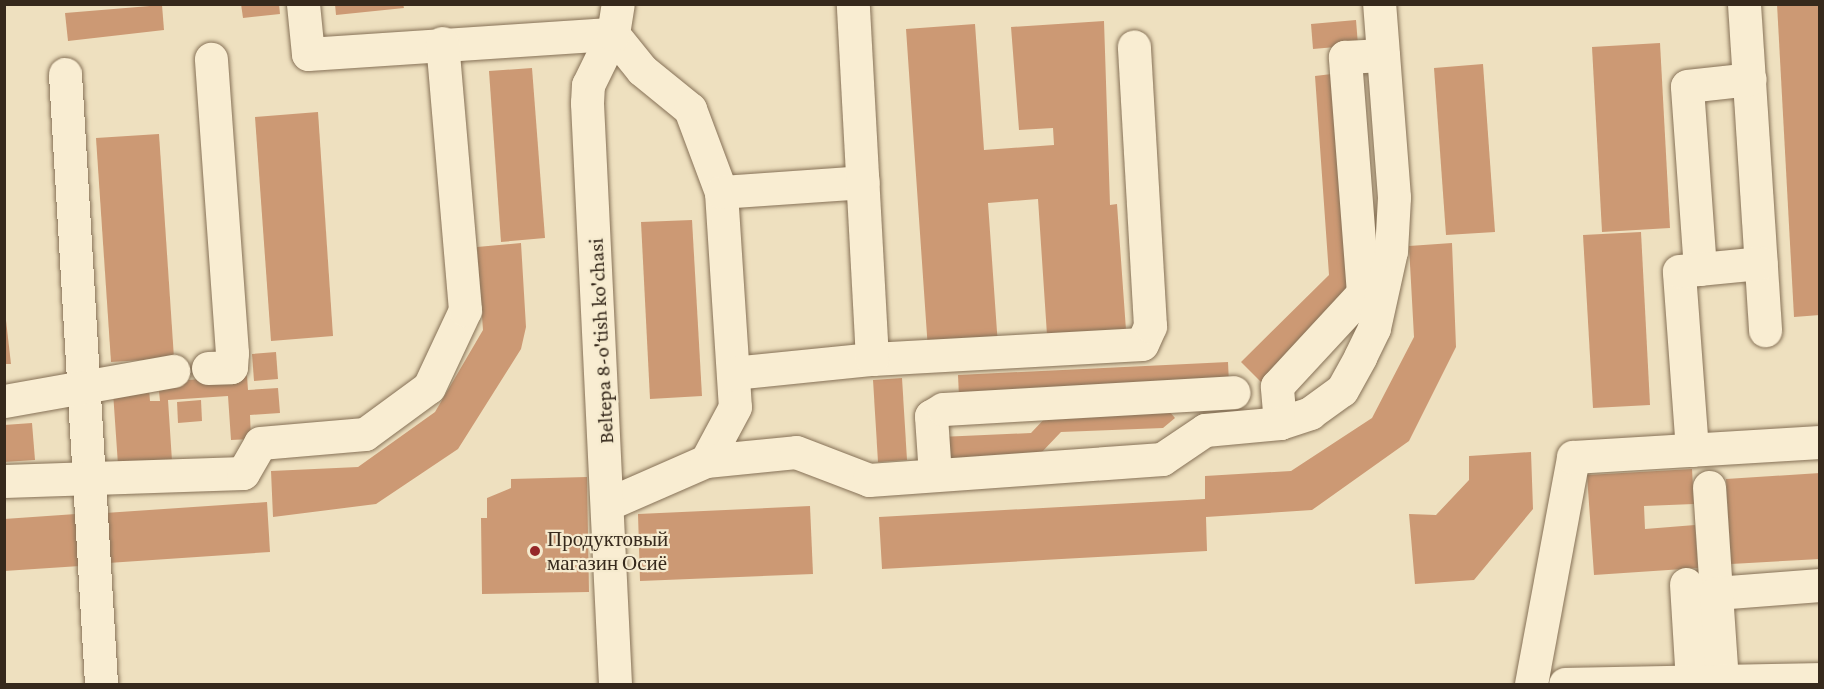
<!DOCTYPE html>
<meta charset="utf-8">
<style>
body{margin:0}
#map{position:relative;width:1824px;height:689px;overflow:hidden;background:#eee0bf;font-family:"Crimson Pro",serif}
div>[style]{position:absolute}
.building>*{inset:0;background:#cc9974}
.roads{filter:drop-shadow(0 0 2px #867157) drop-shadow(0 0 2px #867157)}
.minor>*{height:33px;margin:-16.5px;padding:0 16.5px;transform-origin:16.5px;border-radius:16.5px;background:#f9edd2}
.dots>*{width:16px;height:16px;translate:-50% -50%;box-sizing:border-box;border:3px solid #f5eace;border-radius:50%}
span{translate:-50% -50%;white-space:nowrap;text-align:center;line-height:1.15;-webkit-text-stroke:4.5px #f5eace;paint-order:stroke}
.street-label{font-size:21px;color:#36291c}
.poi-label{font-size:21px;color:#36291c}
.left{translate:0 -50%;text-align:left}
.frame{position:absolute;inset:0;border:6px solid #36291c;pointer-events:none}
</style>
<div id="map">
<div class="building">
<div style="clip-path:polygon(241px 4px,279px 4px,280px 14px,243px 18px)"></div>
<div style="clip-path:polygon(335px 4px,403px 4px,404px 8px,336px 15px)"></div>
<div style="clip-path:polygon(1777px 4px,1820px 4px,1820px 315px,1794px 317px)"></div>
<div style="clip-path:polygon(162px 5px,164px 30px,68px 41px,65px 13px)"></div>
<div style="clip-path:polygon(1356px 20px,1358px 45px,1313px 49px,1311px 24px)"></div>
<div style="clip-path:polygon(1104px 21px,1110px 205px,1117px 204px,1126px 330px,1047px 335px,1038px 199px,988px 203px,998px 346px,928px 350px,906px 29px,975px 24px,984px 150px,1054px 145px,1053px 128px,1019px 130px,1011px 27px)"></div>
<div style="clip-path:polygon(1660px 43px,1670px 228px,1602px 232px,1592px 47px)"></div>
<div style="clip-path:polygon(1483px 64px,1495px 232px,1446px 235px,1434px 68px)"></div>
<div style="clip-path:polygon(532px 68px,545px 238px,501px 242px,489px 71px)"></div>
<div style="clip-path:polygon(1340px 73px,1354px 291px,1262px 383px,1241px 362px,1329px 275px,1315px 76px)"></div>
<div style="clip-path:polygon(318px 112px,333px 336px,271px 341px,255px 117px)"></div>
<div style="clip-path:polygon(159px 134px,174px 358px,111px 362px,96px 138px)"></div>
<div style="clip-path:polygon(692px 220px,702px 396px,650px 399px,641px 222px)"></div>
<div style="clip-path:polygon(1641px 232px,1650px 405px,1593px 408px,1583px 235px)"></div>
<div style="clip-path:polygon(521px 243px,526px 327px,521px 349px,458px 449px,376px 504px,273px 517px,271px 471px,358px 467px,435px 412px,483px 330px,477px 247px)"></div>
<div style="clip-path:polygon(1452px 243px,1456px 347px,1409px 441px,1312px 510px,1206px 517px,1207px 551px,882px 569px,879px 517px,1205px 499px,1205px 476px,1291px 471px,1372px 418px,1414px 337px,1409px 246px)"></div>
<div style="clip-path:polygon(4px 303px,11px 364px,4px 364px)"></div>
<div style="clip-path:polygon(276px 352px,278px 379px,254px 381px,252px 354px)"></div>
<div style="clip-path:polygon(1228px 362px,1229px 384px,959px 397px,958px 375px)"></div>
<div style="clip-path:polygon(247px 376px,248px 390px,278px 388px,280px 413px,250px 415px,251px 439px,231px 440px,228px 396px,168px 400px,172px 461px,118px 465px,113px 392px,149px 389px,150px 401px,160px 401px,158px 382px)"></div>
<div style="clip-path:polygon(902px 378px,907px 460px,878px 462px,873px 380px)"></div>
<div style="clip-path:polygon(201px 400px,202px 421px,178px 423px,177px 402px)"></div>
<div style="clip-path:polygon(1163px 404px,1175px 418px,1163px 428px,1061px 432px,1040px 454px,941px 459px,940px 437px,1031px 433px,1048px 415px)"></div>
<div style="clip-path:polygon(32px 423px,35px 460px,4px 462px,4px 425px)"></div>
<div style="clip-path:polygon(1531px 452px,1533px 509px,1474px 580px,1415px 584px,1409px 514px,1436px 515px,1469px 480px,1469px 456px)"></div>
<div style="clip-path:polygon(1692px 469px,1694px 504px,1644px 506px,1645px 529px,1695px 525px,1698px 568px,1594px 575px,1587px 475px)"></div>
<div style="clip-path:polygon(1820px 473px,1820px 559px,1731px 564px,1726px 479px)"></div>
<div style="clip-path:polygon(587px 477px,589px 592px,482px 594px,481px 518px,487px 518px,487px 498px,511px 488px,511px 479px)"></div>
<div style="clip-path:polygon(267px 502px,270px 552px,108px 563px,105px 513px)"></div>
<div style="clip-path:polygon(810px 506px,813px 574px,640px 581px,638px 514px)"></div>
<div style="clip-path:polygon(76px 514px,80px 566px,4px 571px,4px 519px)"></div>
</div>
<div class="roads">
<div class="minor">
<div style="left:303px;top:4px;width:50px;rotate:84.3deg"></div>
<div style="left:308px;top:54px;width:306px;rotate:-3.8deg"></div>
<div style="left:613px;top:34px;width:46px;rotate:51.1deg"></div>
<div style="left:642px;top:70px;width:62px;rotate:39.1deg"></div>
<div style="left:690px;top:109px;width:89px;rotate:69.5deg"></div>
<div style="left:721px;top:192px;width:215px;rotate:86.3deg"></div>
<div style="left:735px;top:407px;width:61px;rotate:118.2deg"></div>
<div style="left:1744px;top:4px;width:327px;rotate:86.3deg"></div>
<div style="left:65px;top:74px;width:611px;rotate:86.62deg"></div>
<div style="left:721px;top:192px;width:142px;rotate:-4deg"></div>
<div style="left:1700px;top:269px;width:183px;rotate:-94.1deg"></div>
<div style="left:1687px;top:86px;width:63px;rotate:-6.3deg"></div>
<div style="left:872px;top:359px;width:270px;rotate:-3.2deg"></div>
<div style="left:1142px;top:344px;width:20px;rotate:-66deg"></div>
<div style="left:1150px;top:326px;width:280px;rotate:-93.3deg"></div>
<div style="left:208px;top:368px;width:23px;rotate:-2deg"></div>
<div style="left:231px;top:367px;width:14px;rotate:-86deg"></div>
<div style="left:232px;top:353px;width:295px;rotate:-94.1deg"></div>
<div style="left:733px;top:373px;width:140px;rotate:-5.8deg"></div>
<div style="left:872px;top:359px;width:356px;rotate:-93.1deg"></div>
<div style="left:4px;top:401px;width:172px;rotate:-10.1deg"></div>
<div style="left:1280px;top:423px;width:37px;rotate:-95deg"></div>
<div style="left:1277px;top:386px;width:127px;rotate:-47.2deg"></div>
<div style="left:1363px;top:293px;width:237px;rotate:-94.4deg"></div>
<div style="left:1345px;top:57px;width:38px;rotate:-3deg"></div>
<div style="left:1692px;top:450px;width:179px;rotate:-94.2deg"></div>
<div style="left:1679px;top:271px;width:82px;rotate:-5.6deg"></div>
<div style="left:935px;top:475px;width:59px;rotate:-93.9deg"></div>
<div style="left:931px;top:416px;width:14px;rotate:-30deg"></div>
<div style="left:943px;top:409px;width:291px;rotate:-3.3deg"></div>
<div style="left:4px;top:481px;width:239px;rotate:-1.9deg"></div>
<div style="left:243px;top:473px;width:34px;rotate:-60deg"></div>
<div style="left:260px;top:443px;width:105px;rotate:-4.9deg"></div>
<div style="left:365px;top:434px;width:79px;rotate:-36.3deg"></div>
<div style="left:429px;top:387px;width:85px;rotate:-64.9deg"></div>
<div style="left:465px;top:310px;width:268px;rotate:-94.9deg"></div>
<div style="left:1709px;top:487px;width:106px;rotate:86.2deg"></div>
<div style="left:1716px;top:593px;width:104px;rotate:-4.4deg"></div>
<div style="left:610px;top:503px;width:105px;rotate:-23.6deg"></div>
<div style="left:706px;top:461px;width:90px;rotate:-5.7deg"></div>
<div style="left:796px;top:452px;width:78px;rotate:21deg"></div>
<div style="left:869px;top:480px;width:294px;rotate:-4.1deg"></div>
<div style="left:1162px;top:459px;width:52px;rotate:-34deg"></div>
<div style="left:1205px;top:430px;width:75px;rotate:-5.3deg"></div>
<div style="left:1280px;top:423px;width:32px;rotate:-18deg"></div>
<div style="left:1310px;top:413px;width:39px;rotate:-36deg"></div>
<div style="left:1342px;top:390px;width:38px;rotate:-61deg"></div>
<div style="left:1360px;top:357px;width:32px;rotate:-64deg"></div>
<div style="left:1374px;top:328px;width:79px;rotate:-77.6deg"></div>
<div style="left:1391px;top:251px;width:54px;rotate:-86.8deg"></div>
<div style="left:1394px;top:197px;width:194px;rotate:-94.4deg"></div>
<div style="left:1686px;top:584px;width:99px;rotate:86.5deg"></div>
<div style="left:1716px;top:593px;width:89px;rotate:86.1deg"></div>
<div style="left:615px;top:684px;width:582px;rotate:-92.76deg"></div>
<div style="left:587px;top:103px;width:18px;rotate:-87deg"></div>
<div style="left:588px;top:85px;width:57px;rotate:-63.9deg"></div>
<div style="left:613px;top:34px;width:30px;rotate:-81deg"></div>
<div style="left:1531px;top:684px;width:231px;rotate:-79.5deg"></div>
<div style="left:1573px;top:457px;width:247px;rotate:-3.5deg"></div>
<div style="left:1565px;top:684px;width:255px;rotate:-1.1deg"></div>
</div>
</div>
<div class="dots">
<div style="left:535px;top:551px;background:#952727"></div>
</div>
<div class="street-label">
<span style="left:601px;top:341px;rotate:-93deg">Beltepa 8-o'tish ko'chasi</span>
</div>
<div class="poi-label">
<span class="left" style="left:547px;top:551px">Продуктовый<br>магазин Осиё</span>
</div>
<div class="frame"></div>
</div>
